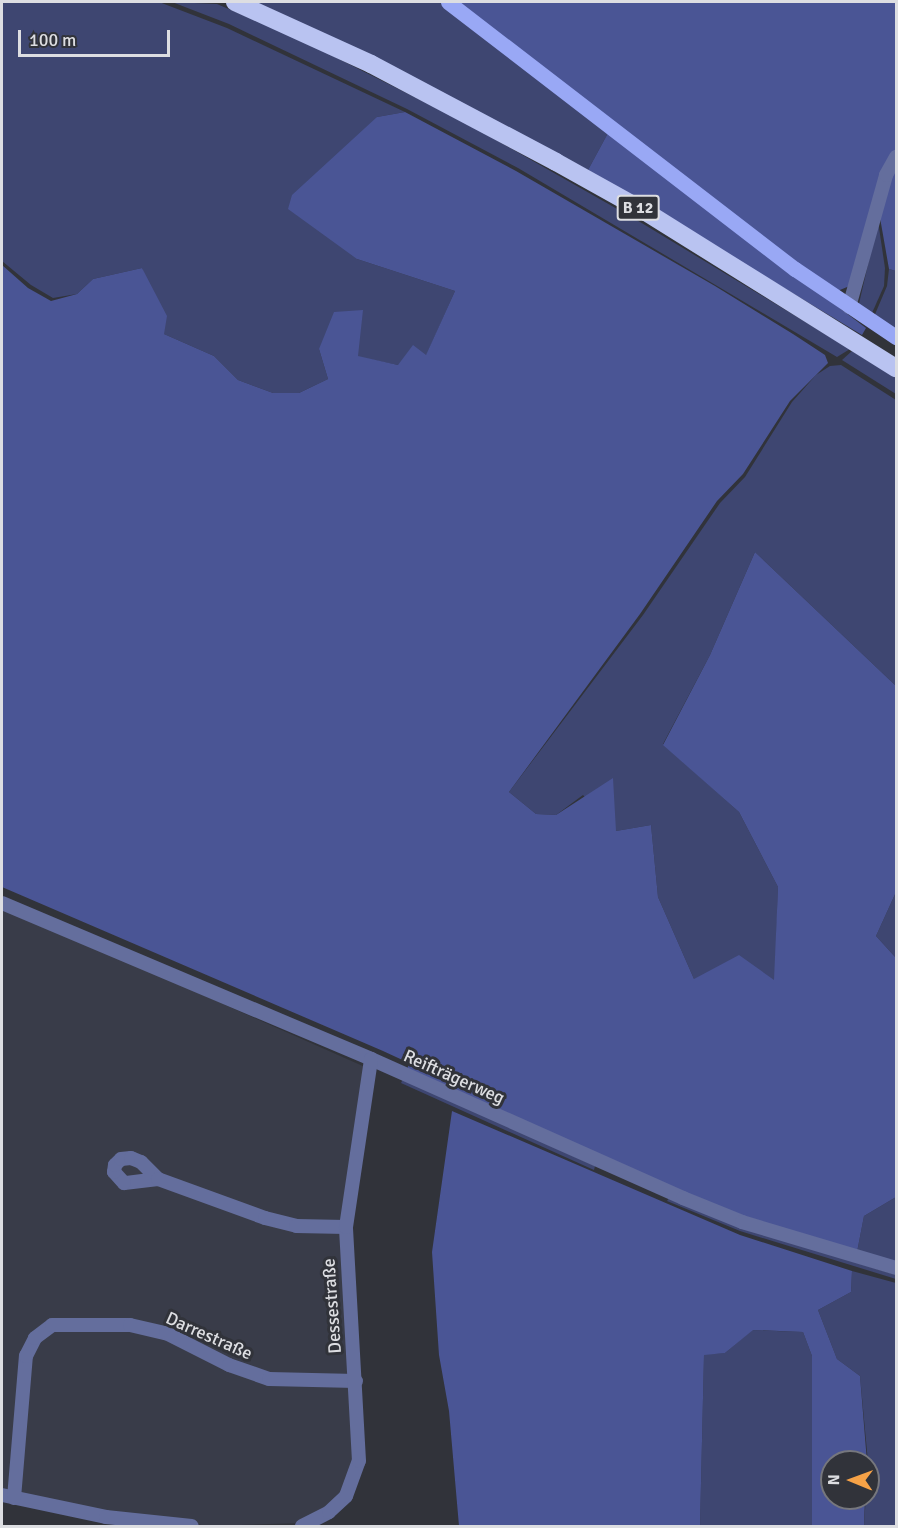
<!DOCTYPE html>
<meta charset="utf-8">
<style>
body{margin:0}
#map{position:relative;width:898px;height:1528px;overflow:hidden;background:#31333a;font-family:Signika,sans-serif}
div>[style]{position:absolute}
.built>*{inset:0;background:#393c49}
.green>*{inset:0;background:#3e4671}
.forest>*{inset:0;background:#4a5595}
.minor>*{height:14px;margin:-7px;padding:0 7px;transform-origin:7px;border-radius:7px;background:#646e9d}
.major>*{height:15px;margin:-7.5px;padding:0 7.5px;transform-origin:7.5px;border-radius:7.5px;background:#99a8f5}
.highway>*{height:18px;margin:-9px;padding:0 9px;transform-origin:9px;border-radius:9px;background:#b9c3f1}
span{translate:-50% -50%;white-space:nowrap;text-align:center;line-height:1.15;-webkit-text-stroke:6px #31333a;paint-order:stroke}
.shield-label span{padding:2px 4px;background:#31333a;border:2px solid;border-radius:4px;-webkit-text-stroke-width:0}
.shield-label{font-size:16px;color:#dddee2;font-weight:700}
.street-label{font-size:18px;color:#dddee2}
.frame{position:absolute;inset:0;border:3px solid #dddee2;pointer-events:none}
.north{position:absolute;left:820px;top:1450px;width:60px;height:60px;box-sizing:border-box;background:#31333a;border:2px solid #76777d;border-radius:50%;rotate:271deg;font-size:16px;font-weight:700;line-height:24px;text-align:center;color:#dddee2}
.north::after{content:'';display:block;margin:auto;width:21px;height:27px;background:#f6a247;clip-path:polygon(50% 0,100% 100%,50% 72%,0 100%)}
.scale{position:absolute;left:18px;top:30px;width:152px;height:27px;box-sizing:border-box;border:3px solid #dddee2;border-top:0;padding-left:8px;font-size:18px;line-height:21px;white-space:nowrap;color:#dddee2;-webkit-text-stroke:4px #31333a;paint-order:stroke}
</style>
<div id="map">
<div class="built">
<div style="clip-path:polygon(2px 906px,365px 1067px,344px 1208px,356px 1461px,343px 1494px,303px 1523px,210px 1526px,107px 1514px,2px 1491px)"></div>
</div>
<div class="green">
<div style="clip-path:polygon(2px 2px,159px 2px,227px 28px,405px 112px,377px 117px,357px 259px,455px 291px,426px 356px,398px 365px,319px 349px,328px 379px,299px 393px,273px 393px,238px 380px,214px 356px,164px 334px,142px 268px,93px 279px,77px 294px,53px 298px,31px 285px,2px 261px)"></div>
<div style="clip-path:polygon(172px 2px,217px 4px,299px 39px,468px 124px,640px 222px,850px 349px,837px 357px,518px 168px,407px 109px,229px 24px)"></div>
<div style="clip-path:polygon(254px 2px,442px 2px,608px 133px,588px 170px,373px 56px)"></div>
<div style="clip-path:polygon(878px 221px,885px 268px,884px 286px,872px 313px,858px 308px)"></div>
<div style="clip-path:polygon(889px 269px,896px 271px,896px 333px,873px 319px,887px 286px)"></div>
<div style="clip-path:polygon(852px 351px,896px 378px,896px 394px,842px 360px)"></div>
<div style="clip-path:polygon(841px 365px,896px 400px,896px 686px,755px 552px,710px 655px,663px 744px,739px 812px,778px 887px,775px 981px,694px 979px,658px 897px,651px 825px,616px 831px,583px 795px,556px 815px,536px 814px,509px 792px,643px 615px,720px 503px,745px 477px,792px 402px,816px 375px,830px 366px)"></div>
<div style="clip-path:polygon(896px 892px,896px 958px,876px 936px)"></div>
<div style="clip-path:polygon(403px 1079px,595px 1166px,594px 1170px,401px 1083px)"></div>
<div style="clip-path:polygon(896px 1197px,896px 1262px,857px 1252px,864px 1216px)"></div>
<div style="clip-path:polygon(669px 1198px,742px 1227px,896px 1275px,896px 1279px,740px 1231px,667px 1201px)"></div>
<div style="clip-path:polygon(852px 1271px,896px 1283px,896px 1526px,864px 1526px,868px 1462px,860px 1376px,837px 1359px,818px 1310px,851px 1292px)"></div>
<div style="clip-path:polygon(752px 1330px,803px 1332px,812px 1356px,812px 1526px,700px 1526px,704px 1354px,725px 1353px)"></div>
</div>
<div class="forest">
<div style="clip-path:polygon(455px 2px,896px 2px,896px 271px,889px 269px,879px 212px,852px 285px,835px 292px)"></div>
<div style="clip-path:polygon(405px 112px,516px 171px,715px 286px,793px 334px,825px 355px,828px 363px,790px 401px,743px 474px,717px 501px,640px 614px,509px 792px,536px 814px,556px 815px,613px 778px,616px 831px,651px 825px,658px 897px,694px 979px,739px 955px,774px 980px,778px 887px,739px 812px,663px 745px,710px 655px,755px 552px,896px 686px,896px 892px,876px 936px,896px 958px,896px 1197px,864px 1216px,857px 1252px,743px 1216px,589px 1153px,407px 1070px,409px 1063px,383px 1051px,2px 887px,2px 265px,28px 288px,51px 301px,77px 294px,93px 279px,142px 268px,167px 316px,164px 334px,214px 356px,238px 380px,273px 393px,299px 393px,328px 379px,319px 349px,334px 312px,363px 310px,358px 356px,398px 365px,413px 345px,426px 355px,455px 291px,357px 259px,288px 209px,292px 195px,377px 117px)"></div>
<div style="clip-path:polygon(608px 133px,866px 328px,862px 335px,588px 170px)"></div>
<div style="clip-path:polygon(452px 1111px,740px 1235px,852px 1271px,851px 1292px,818px 1310px,837px 1359px,860px 1376px,867px 1462px,832px 1462px,832px 1498px,865px 1498px,864px 1526px,812px 1526px,812px 1356px,803px 1332px,753px 1330px,725px 1353px,704px 1355px,700px 1526px,459px 1526px,449px 1411px,439px 1355px,432px 1252px)"></div>
</div>
<div class="minor">
<div style="left:849px;top:307px;width:137px;rotate:-74.3deg"></div>
<div style="left:886px;top:175px;width:21px;rotate:-61deg"></div>
<div style="left:2px;top:903px;width:401px;rotate:22.9deg"></div>
<div style="left:371px;top:1059px;width:342px;rotate:24deg"></div>
<div style="left:683px;top:1198px;width:64px;rotate:22.1deg"></div>
<div style="left:742px;top:1222px;width:161px;rotate:16.6deg"></div>
<div style="left:158px;top:1179px;width:34px;rotate:173deg"></div>
<div style="left:124px;top:1183px;width:15px;rotate:-132deg"></div>
<div style="left:114px;top:1172px;width:7px;rotate:-82deg"></div>
<div style="left:115px;top:1165px;width:8px;rotate:-45deg"></div>
<div style="left:121px;top:1159px;width:10px;rotate:-6deg"></div>
<div style="left:131px;top:1158px;width:11px;rotate:22deg"></div>
<div style="left:141px;top:1162px;width:24px;rotate:45deg"></div>
<div style="left:158px;top:1179px;width:114px;rotate:20deg"></div>
<div style="left:265px;top:1218px;width:32px;rotate:14deg"></div>
<div style="left:296px;top:1226px;width:50px;rotate:1.1deg"></div>
<div style="left:2px;top:1495px;width:106px;rotate:11.9deg"></div>
<div style="left:106px;top:1517px;width:86px;rotate:6deg"></div>
<div style="left:14px;top:1498px;width:143px;rotate:-85.2deg"></div>
<div style="left:26px;top:1356px;width:20px;rotate:-63deg"></div>
<div style="left:35px;top:1338px;width:21px;rotate:-37deg"></div>
<div style="left:52px;top:1325px;width:78px"></div>
<div style="left:130px;top:1325px;width:37px;rotate:13deg"></div>
<div style="left:166px;top:1333px;width:71px;rotate:26.9deg"></div>
<div style="left:229px;top:1365px;width:42px;rotate:19.3deg"></div>
<div style="left:269px;top:1379px;width:87px;rotate:1.3deg"></div>
<div style="left:302px;top:1526px;width:30px;rotate:-27deg"></div>
<div style="left:329px;top:1512px;width:23px;rotate:-43deg"></div>
<div style="left:346px;top:1496px;width:37px;rotate:-70deg"></div>
<div style="left:359px;top:1461px;width:234px;rotate:-93.2deg"></div>
<div style="left:346px;top:1227px;width:170px;rotate:-81.5deg"></div>
</div>
<div class="major">
<div style="left:448px;top:2px;width:438px;rotate:37.6deg"></div>
<div style="left:795px;top:269px;width:122px;rotate:34deg"></div>
</div>
<div class="highway">
<div style="left:235px;top:2px;width:149px;rotate:24.5deg"></div>
<div style="left:371px;top:64px;width:209px;rotate:27.9deg"></div>
<div style="left:556px;top:162px;width:103px;rotate:29.1deg"></div>
<div style="left:646px;top:212px;width:295px;rotate:32deg"></div>
</div>
<div class="shield-label">
<span style="left:638px;top:208px">B 12</span>
</div>
<div class="street-label">
<span style="left:454px;top:1077px;rotate:24deg">Reifträgerweg</span>
<span style="left:332px;top:1306px;rotate:-94deg">Dessestraße</span>
<span style="left:209px;top:1336px;rotate:24deg">Darrestraße</span>
</div>
<div class="frame"></div>
<div class="north">N</div>
<div class="scale">100 m</div>
</div>
